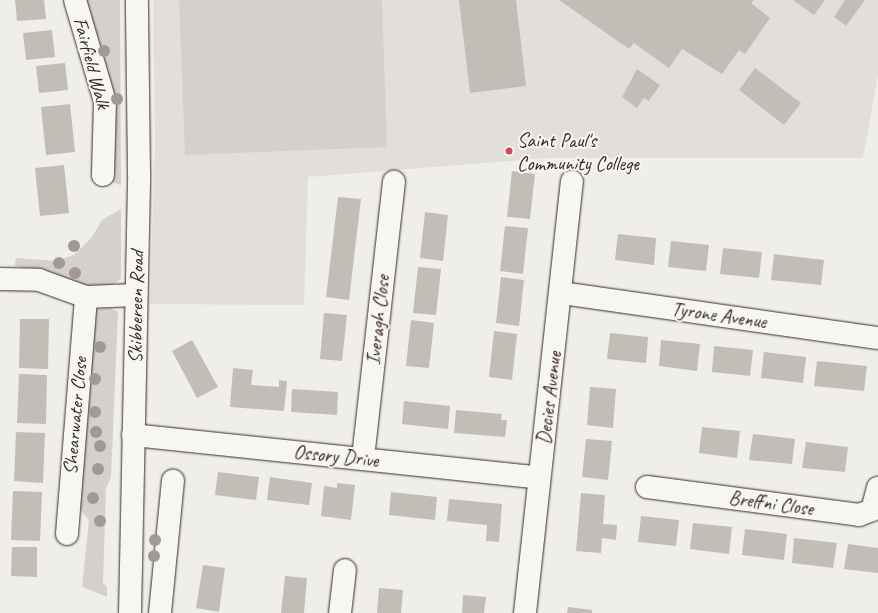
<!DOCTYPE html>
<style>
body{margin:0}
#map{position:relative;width:878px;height:613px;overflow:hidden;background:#efeeea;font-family:Caveat,sans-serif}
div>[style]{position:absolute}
.built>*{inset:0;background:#e2dfdb}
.green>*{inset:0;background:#d4d1cc}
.building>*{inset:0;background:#c2bdb7}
.roads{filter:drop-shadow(0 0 1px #3b2a1e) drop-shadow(0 0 1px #3b2a1e)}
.minor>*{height:22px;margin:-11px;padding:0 11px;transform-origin:11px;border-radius:11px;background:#f6f6f2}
.trees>*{width:12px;height:12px;margin:-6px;border-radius:50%;background:#a19992}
.dots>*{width:11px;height:11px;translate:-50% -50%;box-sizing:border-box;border:2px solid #f6f6f2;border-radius:50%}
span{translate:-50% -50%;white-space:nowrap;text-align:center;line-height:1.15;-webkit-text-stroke:4px #f6f6f2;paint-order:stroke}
.street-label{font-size:20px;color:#3b2a1e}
.poi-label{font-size:20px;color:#3b2a1e}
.left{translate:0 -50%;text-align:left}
</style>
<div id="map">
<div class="built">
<div style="clip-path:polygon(153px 0,878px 0,878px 75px,863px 158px,549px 158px,308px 177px,304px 305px,150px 304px,155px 144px)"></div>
</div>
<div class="green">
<div style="clip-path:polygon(82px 0,120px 0,121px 185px,111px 182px)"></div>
<div style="clip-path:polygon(179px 0,382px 0,387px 147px,185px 155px)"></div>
<div style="clip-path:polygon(121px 209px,121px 279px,110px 286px,94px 289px,43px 271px,15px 266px,16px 258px,56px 261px,74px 255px,92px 237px,102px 220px)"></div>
<div style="clip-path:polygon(111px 308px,118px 312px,111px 477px,106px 488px,103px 583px,107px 587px,107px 597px,82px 587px,89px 520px,77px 506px,92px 314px,98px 309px)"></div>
</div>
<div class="building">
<div style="clip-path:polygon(15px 0,44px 0,46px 19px,17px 21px)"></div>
<div style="clip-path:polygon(459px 0,516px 0,526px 86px,470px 93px)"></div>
<div style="clip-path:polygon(559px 0,754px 0,751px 3px,770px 18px,745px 54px,739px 50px,722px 74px,682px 49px,669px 68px,634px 43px,629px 49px)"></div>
<div style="clip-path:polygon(793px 0,825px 0,814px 15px)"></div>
<div style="clip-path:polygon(845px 0,865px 0,846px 26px,834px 17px)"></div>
<div style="clip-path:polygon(52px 30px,55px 57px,26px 60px,23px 33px)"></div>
<div style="clip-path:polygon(65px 63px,68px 90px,39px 93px,36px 66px)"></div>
<div style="clip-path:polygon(755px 68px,801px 103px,784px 125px,739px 90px)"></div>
<div style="clip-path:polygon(637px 69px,660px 85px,649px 101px,644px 98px,637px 108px,622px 97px)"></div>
<div style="clip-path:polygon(70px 104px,75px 152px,46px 155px,41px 107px)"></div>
<div style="clip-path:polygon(64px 165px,69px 213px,40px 216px,35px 168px)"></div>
<div style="clip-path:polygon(512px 171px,535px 174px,530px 219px,507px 217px)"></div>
<div style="clip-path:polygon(338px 197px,361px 199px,349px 300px,326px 297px)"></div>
<div style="clip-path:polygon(425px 212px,448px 215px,443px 261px,420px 258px)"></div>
<div style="clip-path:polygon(505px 226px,528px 228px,523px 274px,500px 271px)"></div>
<div style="clip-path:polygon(618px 234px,656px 238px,654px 265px,615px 260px)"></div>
<div style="clip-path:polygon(671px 241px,709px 245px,706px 271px,668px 267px)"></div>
<div style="clip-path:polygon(723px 248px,762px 252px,759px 278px,720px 274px)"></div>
<div style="clip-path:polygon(774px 254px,824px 260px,821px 285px,771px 280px)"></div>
<div style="clip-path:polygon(418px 267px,441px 269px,436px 315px,413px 313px)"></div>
<div style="clip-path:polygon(501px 277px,524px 280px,519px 326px,496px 323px)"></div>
<div style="clip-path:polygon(324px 313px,347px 315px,342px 361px,320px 359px)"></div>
<div style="clip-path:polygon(20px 319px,49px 319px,48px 369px,19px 368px)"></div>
<div style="clip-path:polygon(411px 320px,434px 323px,429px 368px,406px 366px)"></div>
<div style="clip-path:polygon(494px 331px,517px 334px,512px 380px,489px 377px)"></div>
<div style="clip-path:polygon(610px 333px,648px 337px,646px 363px,607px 359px)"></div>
<div style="clip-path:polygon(192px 340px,218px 387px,197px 398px,172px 351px)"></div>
<div style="clip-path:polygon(661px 340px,700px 344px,697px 371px,659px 366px)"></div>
<div style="clip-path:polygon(714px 346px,753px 350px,750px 376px,712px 372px)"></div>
<div style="clip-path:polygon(764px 352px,806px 357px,803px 383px,761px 378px)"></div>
<div style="clip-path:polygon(817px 361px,867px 366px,864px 391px,814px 386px)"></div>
<div style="clip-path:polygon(233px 368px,253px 370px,251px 385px,279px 387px,279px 380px,287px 381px,284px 411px,230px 407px)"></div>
<div style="clip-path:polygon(19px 374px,47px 375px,46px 424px,17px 423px)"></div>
<div style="clip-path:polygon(590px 387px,616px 389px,613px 428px,587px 425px)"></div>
<div style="clip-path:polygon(292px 389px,338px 392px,337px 415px,291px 412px)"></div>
<div style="clip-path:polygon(404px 401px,450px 406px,448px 429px,402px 424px)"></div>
<div style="clip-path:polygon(456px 410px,502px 414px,501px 420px,507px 420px,505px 437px,454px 433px)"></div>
<div style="clip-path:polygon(702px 427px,740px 431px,737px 458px,699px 453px)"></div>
<div style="clip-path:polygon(16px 432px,45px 433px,43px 483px,14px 481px)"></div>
<div style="clip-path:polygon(753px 434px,795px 439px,792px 464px,749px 460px)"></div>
<div style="clip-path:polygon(586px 439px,612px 441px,608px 480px,582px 477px)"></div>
<div style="clip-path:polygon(806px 442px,848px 447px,845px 472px,802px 468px)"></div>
<div style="clip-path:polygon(218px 472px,259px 477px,256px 500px,215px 495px)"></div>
<div style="clip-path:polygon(270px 477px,312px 483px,309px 505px,267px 500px)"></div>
<div style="clip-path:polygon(337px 483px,355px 485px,351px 520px,321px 516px,324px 486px,337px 488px)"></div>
<div style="clip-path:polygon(13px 491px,42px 492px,40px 541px,11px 540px)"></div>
<div style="clip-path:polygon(391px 492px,437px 497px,435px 520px,389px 515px)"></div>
<div style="clip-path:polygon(581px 493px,605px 495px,603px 524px,617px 525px,616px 540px,602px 538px,601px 553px,576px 551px)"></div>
<div style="clip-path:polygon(449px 499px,502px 504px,499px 542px,486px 541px,487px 525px,447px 521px)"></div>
<div style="clip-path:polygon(641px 516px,679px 520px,676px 546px,638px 542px)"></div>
<div style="clip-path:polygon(693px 523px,732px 527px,729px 554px,690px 549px)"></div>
<div style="clip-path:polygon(745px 529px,787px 534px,784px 560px,742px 555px)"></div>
<div style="clip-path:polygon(794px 538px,837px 543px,833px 568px,792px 563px)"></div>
<div style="clip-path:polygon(848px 544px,878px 548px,878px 573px,844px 569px)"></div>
<div style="clip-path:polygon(12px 547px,37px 547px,37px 577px,11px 576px)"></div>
<div style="clip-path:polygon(203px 565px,225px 568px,219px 612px,196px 608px)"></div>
<div style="clip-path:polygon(285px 576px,307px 578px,304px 613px,281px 613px)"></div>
<div style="clip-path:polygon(379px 588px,403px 590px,401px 613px,377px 613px)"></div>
<div style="clip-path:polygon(463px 595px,486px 597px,484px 613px,462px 613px)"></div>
<div style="clip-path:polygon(568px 607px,592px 610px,592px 613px,567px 613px)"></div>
</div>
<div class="roads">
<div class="minor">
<div style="left:75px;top:0;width:106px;rotate:73.6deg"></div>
<div style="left:105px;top:102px;width:73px;rotate:91.6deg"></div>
<div style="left:0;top:279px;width:39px;rotate:1deg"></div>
<div style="left:39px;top:280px;width:50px;rotate:19.9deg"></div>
<div style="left:86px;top:297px;width:50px;rotate:-2.3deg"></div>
<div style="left:561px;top:293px;width:320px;rotate:8.1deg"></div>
<div style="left:133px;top:435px;width:408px;rotate:6deg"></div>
<div style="left:363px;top:458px;width:278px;rotate:-83.6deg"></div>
<div style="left:647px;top:487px;width:214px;rotate:7.5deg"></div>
<div style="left:859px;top:515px;width:14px;rotate:-21deg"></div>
<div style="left:872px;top:510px;width:23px;rotate:-75deg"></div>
<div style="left:67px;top:534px;width:238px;rotate:-85.4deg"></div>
<div style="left:130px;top:613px;width:440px;rotate:-88.8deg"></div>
<div style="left:139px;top:173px;width:173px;rotate:-90.7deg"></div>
<div style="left:160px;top:613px;width:133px;rotate:-84.4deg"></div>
<div style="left:340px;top:613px;width:43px;rotate:-83.4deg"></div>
<div style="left:525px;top:613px;width:434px;rotate:-83.8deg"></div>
</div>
</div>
<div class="trees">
<div style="left:104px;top:51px"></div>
<div style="left:117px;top:99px"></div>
<div style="left:74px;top:246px"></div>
<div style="left:59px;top:263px"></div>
<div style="left:75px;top:273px"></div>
<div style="left:100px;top:347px"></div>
<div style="left:95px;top:379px"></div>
<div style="left:95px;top:412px"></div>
<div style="left:96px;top:432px"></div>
<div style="left:100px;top:446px"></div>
<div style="left:98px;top:469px"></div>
<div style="left:93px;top:498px"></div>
<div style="left:100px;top:521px"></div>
<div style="left:155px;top:540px"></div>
<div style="left:154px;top:556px"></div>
</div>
<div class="dots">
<div style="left:509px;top:151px;background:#d1495b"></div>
</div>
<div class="street-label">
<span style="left:92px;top:63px;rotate:75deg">Fairfield Walk</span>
<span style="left:136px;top:307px;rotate:-89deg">Skibbereen Road</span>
<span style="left:719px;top:315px;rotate:8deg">Tyrone Avenue</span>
<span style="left:378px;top:320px;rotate:-84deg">Iveragh Close</span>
<span style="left:549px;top:398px;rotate:-83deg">Decies Avenue</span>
<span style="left:75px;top:416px;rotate:-85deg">Shearwater Close</span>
<span style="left:336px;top:456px;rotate:6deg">Ossory Drive</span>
<span style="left:771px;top:503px;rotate:8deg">Breffni Close</span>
</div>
<div class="poi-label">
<span class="left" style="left:517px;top:152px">Saint Paul's<br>Community College</span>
</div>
</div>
